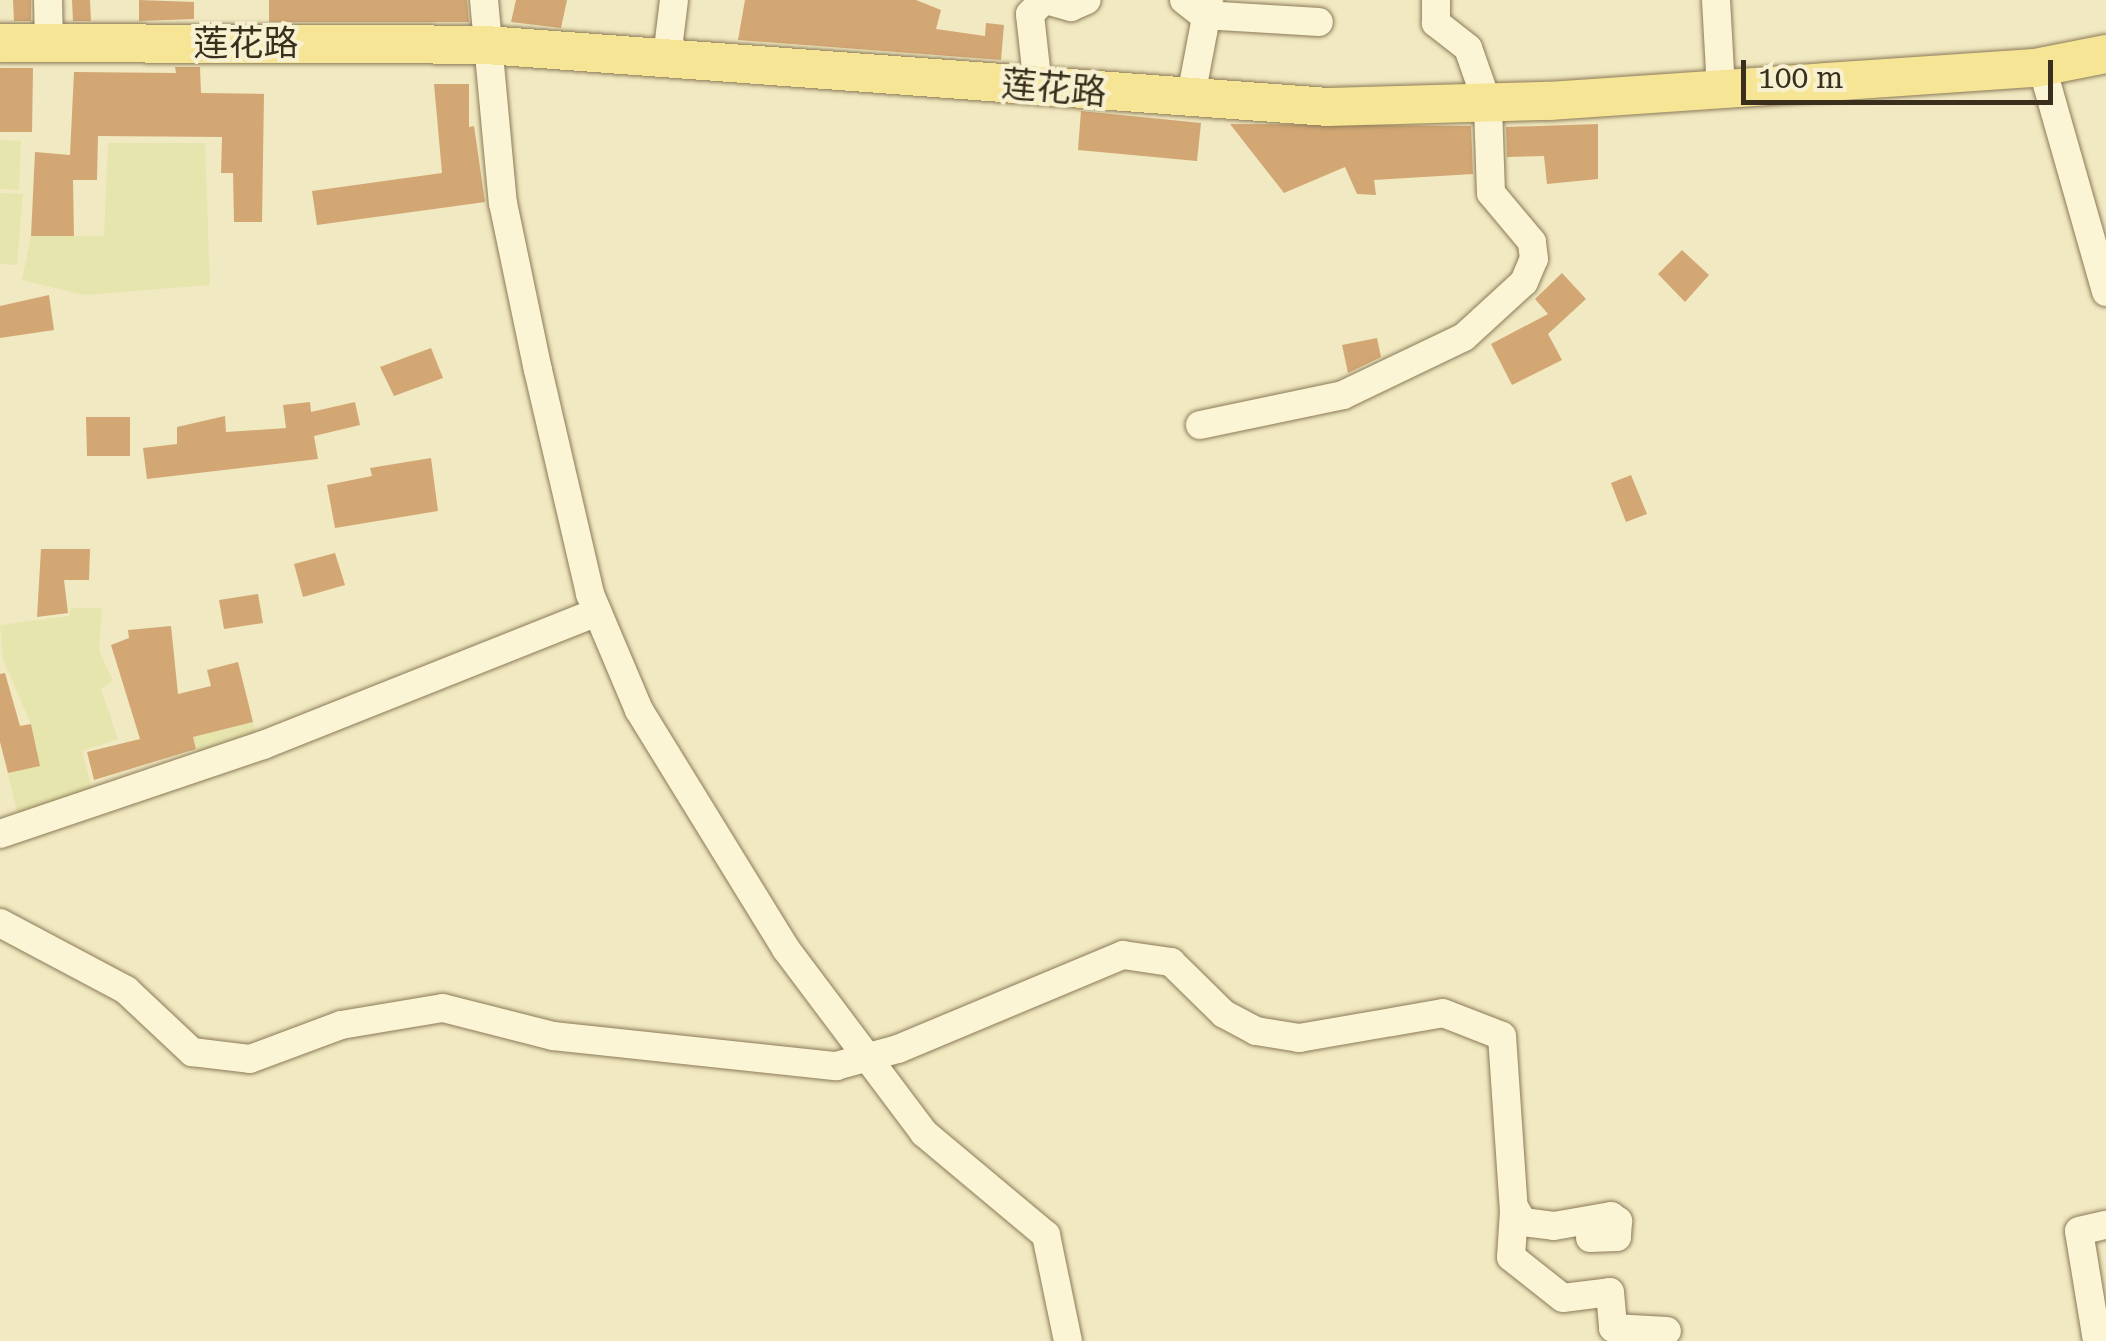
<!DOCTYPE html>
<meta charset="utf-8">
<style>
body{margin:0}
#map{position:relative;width:2106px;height:1341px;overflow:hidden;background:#f1e9c1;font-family:"Roboto Serif","Noto Sans SC",serif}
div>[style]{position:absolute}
.farmland>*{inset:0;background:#e7e5ae}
.building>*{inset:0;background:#d2a774}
.roads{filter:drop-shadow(0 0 2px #8b7a57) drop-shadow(0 0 2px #8b7a57)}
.minor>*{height:28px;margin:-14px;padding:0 14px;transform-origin:14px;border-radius:14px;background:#fbf4d5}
.major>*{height:38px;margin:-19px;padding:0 19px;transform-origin:19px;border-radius:19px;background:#f7e596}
span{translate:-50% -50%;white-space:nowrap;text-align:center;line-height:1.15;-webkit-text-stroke:8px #f8f1d1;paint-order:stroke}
.street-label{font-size:35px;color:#3a2f1c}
.scale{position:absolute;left:1741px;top:60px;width:312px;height:45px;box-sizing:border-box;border:5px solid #3a2f1c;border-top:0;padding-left:12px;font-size:30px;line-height:35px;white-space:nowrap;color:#3a2f1c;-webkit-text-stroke:8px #f8f1d1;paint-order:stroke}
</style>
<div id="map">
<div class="farmland">
<div style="clip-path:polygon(0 140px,21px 141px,19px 190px,0 189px)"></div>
<div style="clip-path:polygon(108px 143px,205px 143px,210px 285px,84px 295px,22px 280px,31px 236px,104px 236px)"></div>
<div style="clip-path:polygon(0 193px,23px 194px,17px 265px,0 264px)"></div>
<div style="clip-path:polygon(71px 608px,102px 608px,99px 651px,113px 681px,101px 689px,118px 739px,82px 751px,95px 799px,19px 821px,8px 773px,39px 765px,31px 724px,3px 660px,0 625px,69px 616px)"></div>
<div style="clip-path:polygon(253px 722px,257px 738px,200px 762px,193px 737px)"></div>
</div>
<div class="building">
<div style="clip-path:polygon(13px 0,31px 0,31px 21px,14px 21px)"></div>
<div style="clip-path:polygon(72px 0,90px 0,91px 21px,73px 21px)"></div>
<div style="clip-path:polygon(139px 0,194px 2px,194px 19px,139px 21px)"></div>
<div style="clip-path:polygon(269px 0,467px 0,469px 22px,269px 22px)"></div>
<div style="clip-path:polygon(516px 0,567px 0,561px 28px,511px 22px)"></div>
<div style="clip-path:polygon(745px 0,916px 0,941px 10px,936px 29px,985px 36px,986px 23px,1004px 25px,1001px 60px,738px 40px)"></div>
<div style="clip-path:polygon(175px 67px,200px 67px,201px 93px,264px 94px,262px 222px,234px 222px,233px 173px,221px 173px,222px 137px,98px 136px,97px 180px,73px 180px,74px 236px,31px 236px,35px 152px,70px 155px,74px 72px,176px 73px)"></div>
<div style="clip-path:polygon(0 68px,33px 68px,32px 132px,0 132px)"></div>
<div style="clip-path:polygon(434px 84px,469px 84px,469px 127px,474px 126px,485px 202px,317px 225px,312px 191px,442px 173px)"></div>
<div style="clip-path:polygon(1081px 111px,1201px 123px,1197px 161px,1078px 150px)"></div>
<div style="clip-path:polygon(1230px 124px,1471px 126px,1473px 174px,1374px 180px,1376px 195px,1357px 194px,1345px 167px,1284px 193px)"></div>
<div style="clip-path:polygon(1598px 124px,1598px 179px,1547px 184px,1544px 156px,1507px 157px,1506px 127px)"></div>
<div style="clip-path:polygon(1682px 250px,1709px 275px,1685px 302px,1658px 274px)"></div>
<div style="clip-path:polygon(1562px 273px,1586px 299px,1548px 334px,1562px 360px,1512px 385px,1491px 344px,1548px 314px,1535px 299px)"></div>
<div style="clip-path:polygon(49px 295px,54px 330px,0 338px,0 306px)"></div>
<div style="clip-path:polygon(1377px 338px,1381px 357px,1348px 373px,1342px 345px)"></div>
<div style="clip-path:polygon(431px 348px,443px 378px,394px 396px,380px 367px)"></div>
<div style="clip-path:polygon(310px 402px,311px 412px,355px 402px,360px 425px,314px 436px,318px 459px,147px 479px,143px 448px,177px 444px,177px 427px,225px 416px,226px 432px,286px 428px,283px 405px)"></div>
<div style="clip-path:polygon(86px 417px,130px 417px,130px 456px,87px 456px)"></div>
<div style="clip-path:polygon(431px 458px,438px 511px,335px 528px,327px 485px,372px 476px,370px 468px)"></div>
<div style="clip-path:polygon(1631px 475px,1647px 514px,1626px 522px,1611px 483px)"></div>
<div style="clip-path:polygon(41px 549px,90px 549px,89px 580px,64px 580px,68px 613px,37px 617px)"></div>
<div style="clip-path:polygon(335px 553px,345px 585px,303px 597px,294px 564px)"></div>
<div style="clip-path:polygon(258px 594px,263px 623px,224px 629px,219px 600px)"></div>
<div style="clip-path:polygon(171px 626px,178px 694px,211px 686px,207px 670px,238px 662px,253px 722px,193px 737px,196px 749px,94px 780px,87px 752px,140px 739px,111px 645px,129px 638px,128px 630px)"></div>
<div style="clip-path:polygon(5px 673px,20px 726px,31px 724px,40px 766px,8px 773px,0 742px,0 674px)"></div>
</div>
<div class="roads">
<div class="minor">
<div style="left:48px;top:0;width:43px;rotate:88.7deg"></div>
<div style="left:484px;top:0;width:204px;rotate:84.7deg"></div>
<div style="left:503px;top:203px;width:171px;rotate:78.2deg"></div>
<div style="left:538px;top:370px;width:230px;rotate:76.9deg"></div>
<div style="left:590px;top:594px;width:126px;rotate:67.1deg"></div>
<div style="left:639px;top:710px;width:281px;rotate:58.4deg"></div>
<div style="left:786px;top:949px;width:230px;rotate:53.1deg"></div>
<div style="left:924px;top:1133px;width:159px;rotate:39.9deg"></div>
<div style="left:1046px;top:1235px;width:108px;rotate:78.3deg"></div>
<div style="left:1046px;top:0;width:26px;rotate:16deg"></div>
<div style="left:1071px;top:7px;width:17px;rotate:-24deg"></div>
<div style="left:1184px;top:0;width:24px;rotate:38deg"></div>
<div style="left:1203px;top:15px;width:116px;rotate:3.5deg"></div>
<div style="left:1716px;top:0;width:90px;rotate:86.8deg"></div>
<div style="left:667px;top:57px;width:57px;rotate:-83deg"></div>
<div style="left:2042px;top:67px;width:234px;rotate:74.1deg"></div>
<div style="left:1038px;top:87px;width:73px;rotate:-96.3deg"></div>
<div style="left:1030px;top:14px;width:20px;rotate:-45deg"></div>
<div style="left:1190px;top:101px;width:102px;rotate:-79.2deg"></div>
<div style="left:1200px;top:425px;width:146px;rotate:-11.8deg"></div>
<div style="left:1343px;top:395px;width:134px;rotate:-25.6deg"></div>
<div style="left:1464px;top:337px;width:81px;rotate:-42.5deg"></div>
<div style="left:1524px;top:282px;width:25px;rotate:-67deg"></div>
<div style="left:1534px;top:259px;width:17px;rotate:-97deg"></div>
<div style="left:1532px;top:242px;width:64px;rotate:-129.9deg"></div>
<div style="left:1491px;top:193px;width:88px;rotate:-92deg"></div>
<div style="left:1488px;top:105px;width:60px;rotate:-109.3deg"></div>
<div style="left:1468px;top:48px;width:41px;rotate:-142deg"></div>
<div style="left:1436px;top:23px;width:23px;rotate:-90deg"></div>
<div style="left:0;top:834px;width:278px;rotate:-18.7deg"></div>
<div style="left:263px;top:745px;width:360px;rotate:-21.7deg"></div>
<div style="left:0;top:923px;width:143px;rotate:28deg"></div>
<div style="left:126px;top:990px;width:91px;rotate:43.2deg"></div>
<div style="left:192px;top:1052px;width:58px;rotate:6.9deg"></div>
<div style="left:250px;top:1059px;width:97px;rotate:-20.5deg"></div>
<div style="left:341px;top:1025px;width:103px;rotate:-9.5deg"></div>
<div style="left:443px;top:1008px;width:114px;rotate:14.3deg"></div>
<div style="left:553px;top:1036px;width:285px;rotate:6.1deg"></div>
<div style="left:836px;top:1066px;width:64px;rotate:-15.3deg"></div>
<div style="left:898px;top:1049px;width:244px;rotate:-22.7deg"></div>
<div style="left:1123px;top:955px;width:49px;rotate:8.3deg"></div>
<div style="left:1171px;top:962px;width:74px;rotate:44.5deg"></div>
<div style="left:1224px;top:1014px;width:36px;rotate:28deg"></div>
<div style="left:1256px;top:1031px;width:44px;rotate:9.2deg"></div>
<div style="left:1299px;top:1038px;width:146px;rotate:-9.8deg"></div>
<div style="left:1443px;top:1013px;width:63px;rotate:21.3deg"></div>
<div style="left:1502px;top:1036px;width:175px;rotate:86.1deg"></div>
<div style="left:1514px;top:1211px;width:46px;rotate:93.7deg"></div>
<div style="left:1511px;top:1257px;width:66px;rotate:38.3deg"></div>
<div style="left:1563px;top:1298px;width:47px;rotate:-7.3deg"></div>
<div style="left:1610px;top:1292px;width:36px;rotate:85deg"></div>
<div style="left:1613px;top:1328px;width:54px;rotate:3.2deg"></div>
<div style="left:1514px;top:1207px;width:17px;rotate:59deg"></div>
<div style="left:1523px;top:1222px;width:31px;rotate:7deg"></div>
<div style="left:1554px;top:1226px;width:58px;rotate:-10deg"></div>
<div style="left:1611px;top:1216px;width:9px;rotate:36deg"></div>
<div style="left:1618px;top:1221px;width:16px;rotate:94deg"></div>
<div style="left:1617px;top:1237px;width:27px;rotate:178deg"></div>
<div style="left:2097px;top:1341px;width:111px;rotate:-99.3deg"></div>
<div style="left:2079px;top:1231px;width:28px;rotate:-13deg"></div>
</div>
<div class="major">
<div style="left:0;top:43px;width:486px;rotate:0.2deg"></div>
<div style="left:486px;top:45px;width:844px;rotate:4.21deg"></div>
<div style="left:1328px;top:107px;width:221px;rotate:-1.6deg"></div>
<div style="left:1549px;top:101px;width:487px;rotate:-3.9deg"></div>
<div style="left:2035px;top:68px;width:72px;rotate:-11.2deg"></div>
</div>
</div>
<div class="street-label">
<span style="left:246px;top:44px">莲花路</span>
<span style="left:1054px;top:89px;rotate:5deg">莲花路</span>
</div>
<div class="scale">100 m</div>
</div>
